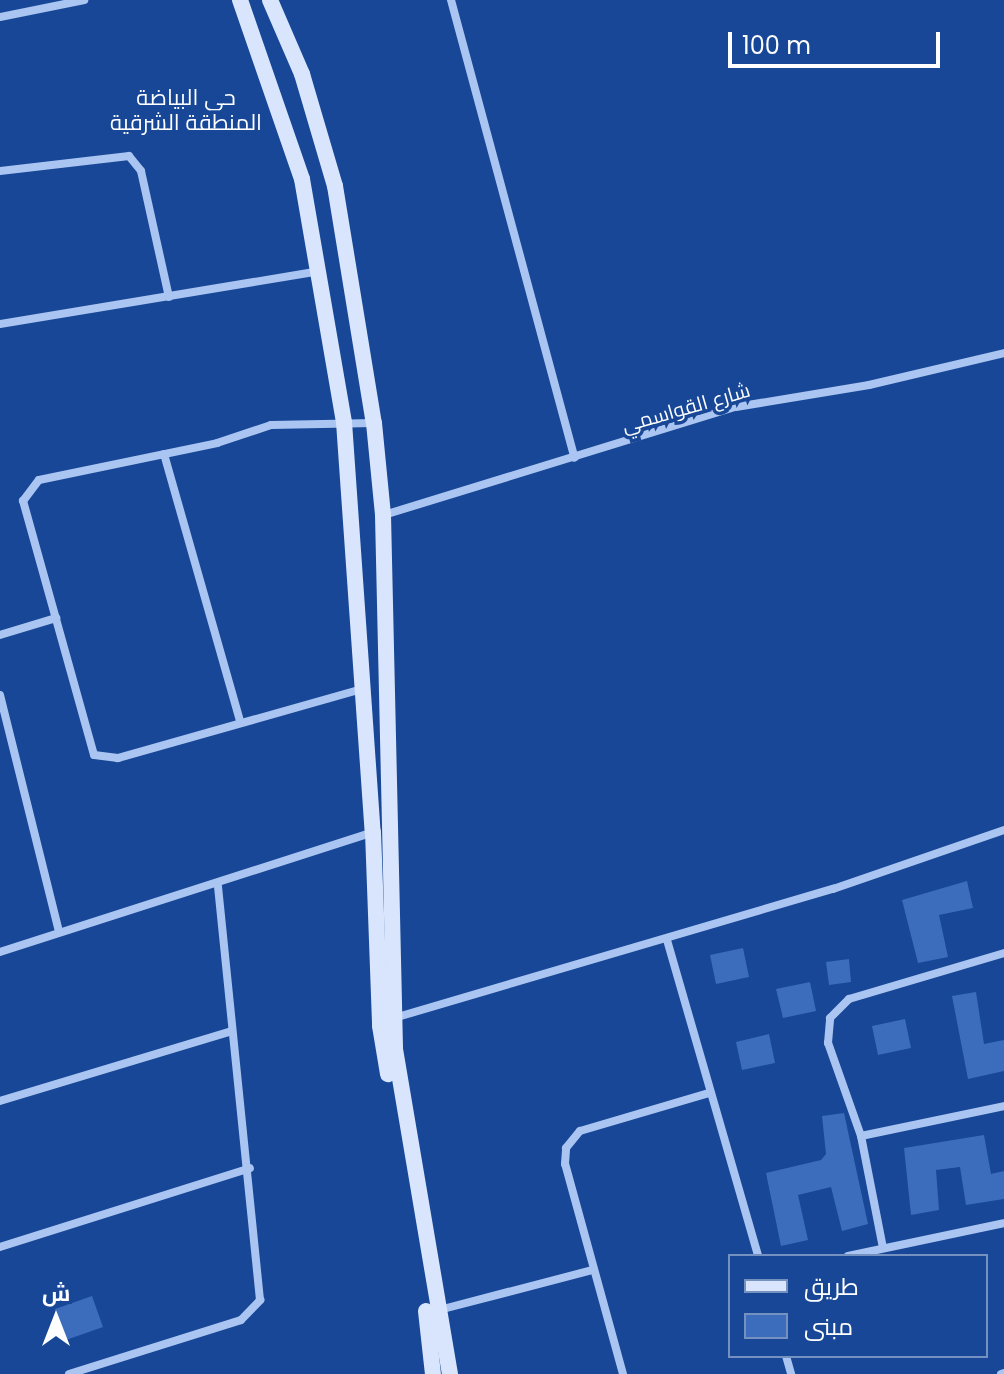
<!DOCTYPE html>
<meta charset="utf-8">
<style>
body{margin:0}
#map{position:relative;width:1004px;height:1374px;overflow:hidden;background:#174796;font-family:Poppins,Cairo,sans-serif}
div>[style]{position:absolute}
.building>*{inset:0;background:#3c6dbc}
.street>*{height:8px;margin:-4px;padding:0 4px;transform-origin:4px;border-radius:4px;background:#aac5f1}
.secondary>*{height:16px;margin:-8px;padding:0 8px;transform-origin:8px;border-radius:8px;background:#d8e5fc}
span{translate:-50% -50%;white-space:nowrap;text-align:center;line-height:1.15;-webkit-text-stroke:7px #174796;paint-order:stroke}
.street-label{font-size:20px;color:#fff}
.neighbourhood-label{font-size:22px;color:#fff}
.legend{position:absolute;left:728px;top:1254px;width:260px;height:104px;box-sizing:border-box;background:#174796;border:2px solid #7491c0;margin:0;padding:10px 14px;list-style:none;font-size:24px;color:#fff}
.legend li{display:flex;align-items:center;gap:16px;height:40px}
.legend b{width:40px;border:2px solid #7491c0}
.north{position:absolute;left:16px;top:1278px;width:80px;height:80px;-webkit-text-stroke:6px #174796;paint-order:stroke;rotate:0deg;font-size:22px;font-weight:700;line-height:32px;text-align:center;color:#fff}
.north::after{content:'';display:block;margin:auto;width:28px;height:36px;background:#fff;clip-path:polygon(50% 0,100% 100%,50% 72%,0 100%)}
.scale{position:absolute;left:728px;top:32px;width:212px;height:36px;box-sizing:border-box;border:4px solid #fff;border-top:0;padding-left:10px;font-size:24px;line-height:28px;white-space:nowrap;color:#fff;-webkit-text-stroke:6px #174796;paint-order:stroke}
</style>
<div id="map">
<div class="building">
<div style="clip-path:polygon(967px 881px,973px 908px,939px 915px,948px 957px,918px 963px,902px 900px)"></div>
<div style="clip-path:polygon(743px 948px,749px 977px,716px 984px,710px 955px)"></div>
<div style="clip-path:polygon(849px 959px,851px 982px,829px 985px,826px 962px)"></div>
<div style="clip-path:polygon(810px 982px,816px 1011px,783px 1018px,776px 989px)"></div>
<div style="clip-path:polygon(976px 992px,984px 1044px,1004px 1040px,1004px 1071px,968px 1079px,952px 996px)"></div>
<div style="clip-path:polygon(905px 1019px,911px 1048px,878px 1055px,872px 1026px)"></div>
<div style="clip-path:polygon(769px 1034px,775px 1063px,742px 1070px,736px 1042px)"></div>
<div style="clip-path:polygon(844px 1113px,868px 1224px,842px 1231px,831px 1187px,798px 1195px,808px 1240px,781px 1246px,766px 1173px,821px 1160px,826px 1154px,822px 1116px)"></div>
<div style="clip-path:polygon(984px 1135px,991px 1174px,1004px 1171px,1004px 1199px,966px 1205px,960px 1167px,936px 1170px,939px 1210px,911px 1215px,904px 1148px)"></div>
<div style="clip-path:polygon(92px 1296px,103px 1327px,66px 1340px,55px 1309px)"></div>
</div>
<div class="street">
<div style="left:451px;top:0;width:474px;rotate:74.9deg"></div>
<div style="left:0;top:17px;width:86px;rotate:-11.4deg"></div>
<div style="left:0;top:171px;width:130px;rotate:-6.6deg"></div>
<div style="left:129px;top:156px;width:19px;rotate:51deg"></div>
<div style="left:141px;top:171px;width:129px;rotate:77.5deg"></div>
<div style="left:0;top:324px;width:323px;rotate:-9.4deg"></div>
<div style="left:164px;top:454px;width:278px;rotate:74.1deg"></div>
<div style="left:384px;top:515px;width:368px;rotate:-17.1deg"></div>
<div style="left:736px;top:407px;width:135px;rotate:-9.4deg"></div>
<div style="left:869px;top:385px;width:139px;rotate:-13.3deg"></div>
<div style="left:0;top:635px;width:59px;rotate:-16.9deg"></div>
<div style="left:362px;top:689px;width:254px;rotate:164.2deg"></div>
<div style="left:118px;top:758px;width:24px;rotate:-173deg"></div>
<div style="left:94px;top:755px;width:264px;rotate:-105.6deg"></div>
<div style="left:23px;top:501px;width:26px;rotate:-53deg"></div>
<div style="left:39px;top:480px;width:182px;rotate:-11.7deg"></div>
<div style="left:217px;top:443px;width:57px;rotate:-18.4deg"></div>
<div style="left:271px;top:425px;width:103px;rotate:-1.1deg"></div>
<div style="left:0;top:695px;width:243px;rotate:76deg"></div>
<div style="left:667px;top:940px;width:329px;rotate:73.9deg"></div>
<div style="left:0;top:952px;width:392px;rotate:-17.8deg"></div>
<div style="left:394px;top:1018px;width:458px;rotate:-16.4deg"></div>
<div style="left:833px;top:889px;width:181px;rotate:-19deg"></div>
<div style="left:0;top:1101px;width:242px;rotate:-16.8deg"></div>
<div style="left:861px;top:1136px;width:146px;rotate:-11.8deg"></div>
<div style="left:0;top:1247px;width:262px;rotate:-17.5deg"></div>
<div style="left:883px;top:1248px;width:114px;rotate:-101.1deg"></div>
<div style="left:861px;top:1136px;width:99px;rotate:-109.5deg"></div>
<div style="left:828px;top:1043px;width:25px;rotate:-85deg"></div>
<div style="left:830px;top:1018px;width:27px;rotate:-45deg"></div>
<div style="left:849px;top:999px;width:162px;rotate:-16.5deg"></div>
<div style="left:848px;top:1256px;width:159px;rotate:-11.9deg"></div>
<div style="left:439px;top:1310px;width:159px;rotate:-14.6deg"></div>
<div style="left:786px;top:1356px;width:19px;rotate:74deg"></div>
<div style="left:69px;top:1374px;width:180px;rotate:-17.4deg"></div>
<div style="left:241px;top:1320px;width:28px;rotate:-46deg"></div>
<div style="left:260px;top:1300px;width:419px;rotate:-95.8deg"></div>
<div style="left:623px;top:1374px;width:218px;rotate:-105.4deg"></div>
<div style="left:565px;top:1164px;width:16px;rotate:-86deg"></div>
<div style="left:566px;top:1148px;width:22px;rotate:-51deg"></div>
<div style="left:580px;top:1131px;width:134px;rotate:-16.4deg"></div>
<div style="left:1001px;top:1374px;width:3px;rotate:-18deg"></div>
</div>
<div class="secondary">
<div style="left:240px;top:0;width:189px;rotate:70.9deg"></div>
<div style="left:302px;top:179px;width:247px;rotate:80.2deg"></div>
<div style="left:344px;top:422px;width:411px;rotate:86deg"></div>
<div style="left:373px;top:832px;width:194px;rotate:87.9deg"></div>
<div style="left:380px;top:1026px;width:49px;rotate:80.5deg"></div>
<div style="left:270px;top:0;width:81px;rotate:66.6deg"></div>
<div style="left:302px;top:74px;width:117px;rotate:73.6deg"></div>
<div style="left:335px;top:186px;width:240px;rotate:80.7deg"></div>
<div style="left:374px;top:423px;width:92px;rotate:84.4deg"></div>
<div style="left:383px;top:515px;width:534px;rotate:88.71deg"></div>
<div style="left:395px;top:1049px;width:330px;rotate:80.4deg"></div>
<div style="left:426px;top:1311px;width:63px;rotate:83.7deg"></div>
</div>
<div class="street-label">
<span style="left:686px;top:408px;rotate:-16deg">شارع القواسمي</span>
</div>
<div class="neighbourhood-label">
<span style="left:186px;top:110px">حي البياضة<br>المنطقة الشرقية</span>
</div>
<ul class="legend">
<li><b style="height:10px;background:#d8e5fc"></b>طريق</li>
<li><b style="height:22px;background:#3c6dbc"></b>مبنى</li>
</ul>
<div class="north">ش</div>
<div class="scale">100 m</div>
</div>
